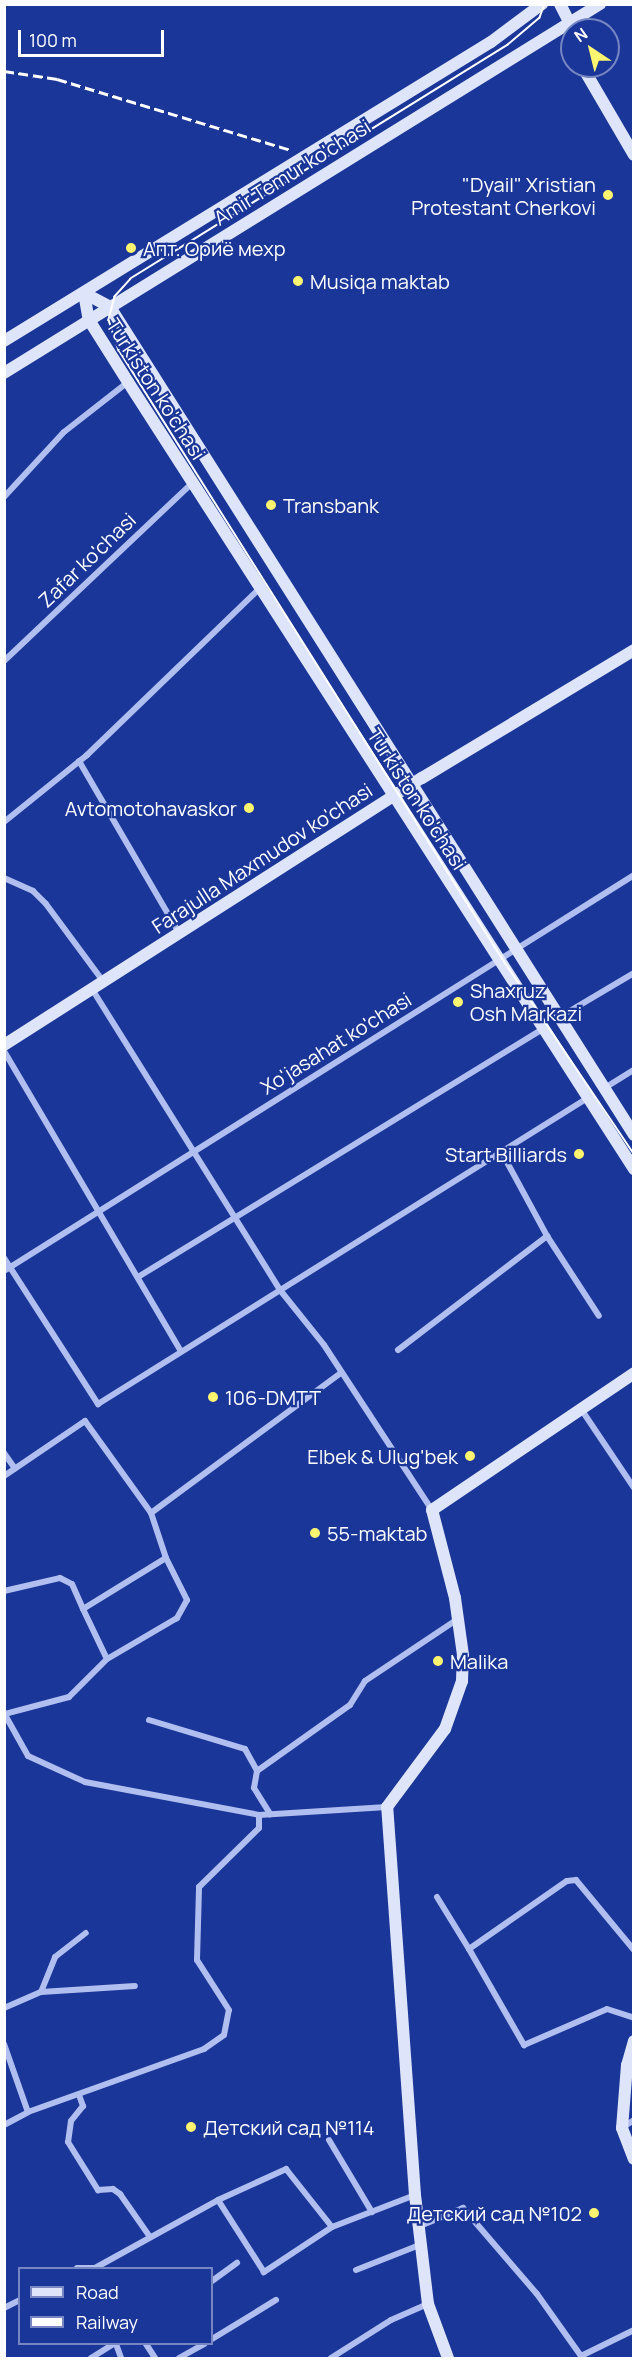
<!DOCTYPE html>
<meta charset="utf-8">
<style>
body{margin:0}
#map{position:relative;width:638px;height:2363px;overflow:hidden;background:#1b3699;font-family:Manrope,sans-serif}
div>[style]{position:absolute}
.street>*{height:6px;margin:-3px;padding:0 3px;transform-origin:3px;border-radius:3px;background:#b1bff0}
.secondary>*{height:12px;margin:-6px;padding:0 6px;transform-origin:6px;border-radius:6px;background:#dee5fb}
.tram>*{height:1.5px;margin:-0.75px;padding:0 0.75px;transform-origin:0.75px;border-radius:0.75px;background:#fff}
.rail>*{height:3px;margin-top:-1.5px;transform-origin:0;background:repeating-linear-gradient(90deg,#fff 0 10px,transparent 0 14.5px)}
.dots>*{width:16px;height:16px;translate:-50% -50%;box-sizing:border-box;border:3px solid #1b3699;border-radius:50%}
span{translate:-50% -50%;white-space:nowrap;text-align:center;line-height:1.15;-webkit-text-stroke:4.5px #1b3699;paint-order:stroke}
.street-label{font-size:20px;color:#fff}
.poi-label{font-size:20px;color:#fff}
.right{translate:-100% -50%;text-align:right}
.left{translate:0 -50%;text-align:left}
.frame{position:absolute;inset:0;border:6px solid #fff;pointer-events:none}
.legend{position:absolute;left:18px;top:2267px;width:195px;height:78px;box-sizing:border-box;background:#1b3699;border:2px solid #7686c2;margin:0;padding:8px 10px;list-style:none;font-size:18px;color:#fff}
.legend li{display:flex;align-items:center;gap:12px;height:30px}
.legend b{width:30px;border:2px solid #7686c2}
.north{position:absolute;left:560px;top:18px;width:60px;height:60px;box-sizing:border-box;background:#1b3699;border:2px solid #7686c2;border-radius:50%;rotate:325deg;font-size:16px;font-weight:700;line-height:24px;text-align:center;color:#fff}
.north::after{content:'';display:block;margin:auto;width:21px;height:27px;background:#fff570;clip-path:polygon(50% 0,100% 100%,50% 72%,0 100%)}
.scale{position:absolute;left:18px;top:30px;width:146px;height:27px;box-sizing:border-box;border:3px solid #fff;border-top:0;padding-left:8px;font-size:18px;line-height:21px;white-space:nowrap;color:#fff;-webkit-text-stroke:4px #1b3699;paint-order:stroke}
</style>
<div id="map">
<div class="street">
<div style="left:4px;top:497px;width:88px;rotate:-47.3deg"></div>
<div style="left:64px;top:432px;width:81px;rotate:-38deg"></div>
<div style="left:4px;top:661px;width:260px;rotate:-43.4deg"></div>
<div style="left:79px;top:761px;width:199px;rotate:59.8deg"></div>
<div style="left:4px;top:822px;width:107px;rotate:-38.9deg"></div>
<div style="left:87px;top:755px;width:240px;rotate:-44deg"></div>
<div style="left:4px;top:878px;width:32px;rotate:24deg"></div>
<div style="left:33px;top:891px;width:18px;rotate:45deg"></div>
<div style="left:46px;top:904px;width:96px;rotate:53.5deg"></div>
<div style="left:92px;top:989px;width:355px;rotate:58deg"></div>
<div style="left:280px;top:1290px;width:70px;rotate:51.3deg"></div>
<div style="left:324px;top:1345px;width:197px;rotate:56.8deg"></div>
<div style="left:558px;top:1018px;width:88px;rotate:-30.6deg"></div>
<div style="left:4px;top:1051px;width:348px;rotate:59.5deg"></div>
<div style="left:603px;top:1089px;width:36px;rotate:-32deg"></div>
<div style="left:502px;top:1153px;width:94px;rotate:61.5deg"></div>
<div style="left:547px;top:1236px;width:95px;rotate:57deg"></div>
<div style="left:4px;top:1258px;width:174px;rotate:57.2deg"></div>
<div style="left:98px;top:1404px;width:575px;rotate:-32.01deg"></div>
<div style="left:4px;top:1271px;width:744px;rotate:-32.15deg"></div>
<div style="left:138px;top:1277px;width:474px;rotate:-31.5deg"></div>
<div style="left:398px;top:1350px;width:188px;rotate:-37.4deg"></div>
<div style="left:581px;top:1409px;width:95px;rotate:56.1deg"></div>
<div style="left:4px;top:1453px;width:19px;rotate:55deg"></div>
<div style="left:4px;top:1476px;width:98px;rotate:-34.2deg"></div>
<div style="left:85px;top:1421px;width:113px;rotate:54.3deg"></div>
<div style="left:166px;top:1558px;width:47px;rotate:-108.4deg"></div>
<div style="left:151px;top:1513px;width:236px;rotate:-36.4deg"></div>
<div style="left:4px;top:1591px;width:57px;rotate:-13.1deg"></div>
<div style="left:60px;top:1578px;width:13px;rotate:27deg"></div>
<div style="left:72px;top:1584px;width:27px;rotate:66deg"></div>
<div style="left:83px;top:1609px;width:97px;rotate:-31.6deg"></div>
<div style="left:166px;top:1558px;width:47px;rotate:63.4deg"></div>
<div style="left:187px;top:1600px;width:21px;rotate:119deg"></div>
<div style="left:177px;top:1618px;width:81px;rotate:149.6deg"></div>
<div style="left:107px;top:1659px;width:54px;rotate:135deg"></div>
<div style="left:69px;top:1697px;width:66px;rotate:165.1deg"></div>
<div style="left:83px;top:1609px;width:55px;rotate:64.4deg"></div>
<div style="left:4px;top:1713px;width:49px;rotate:60.8deg"></div>
<div style="left:28px;top:1756px;width:63px;rotate:24.5deg"></div>
<div style="left:85px;top:1782px;width:177px;rotate:10.7deg"></div>
<div style="left:259px;top:1815px;width:128px;rotate:-3.6deg"></div>
<div style="left:149px;top:1720px;width:100px;rotate:16.8deg"></div>
<div style="left:245px;top:1749px;width:25px;rotate:61deg"></div>
<div style="left:257px;top:1771px;width:17px;rotate:100deg"></div>
<div style="left:254px;top:1788px;width:31px;rotate:58deg"></div>
<div style="left:257px;top:1771px;width:114px;rotate:-35.4deg"></div>
<div style="left:350px;top:1705px;width:28px;rotate:-58deg"></div>
<div style="left:365px;top:1681px;width:112px;rotate:-33.7deg"></div>
<div style="left:437px;top:1897px;width:61px;rotate:58.4deg"></div>
<div style="left:469px;top:1949px;width:119px;rotate:-34.8deg"></div>
<div style="left:567px;top:1881px;width:9px;rotate:-6deg"></div>
<div style="left:576px;top:1880px;width:91px;rotate:50.4deg"></div>
<div style="left:469px;top:1949px;width:111px;rotate:60.2deg"></div>
<div style="left:524px;top:2045px;width:90px;rotate:-23.4deg"></div>
<div style="left:607px;top:2009px;width:28px;rotate:18deg"></div>
<div style="left:41px;top:1992px;width:94px;rotate:-3.7deg"></div>
<div style="left:4px;top:2008px;width:40px;rotate:-23.4deg"></div>
<div style="left:41px;top:1992px;width:38px;rotate:-68deg"></div>
<div style="left:55px;top:1957px;width:39px;rotate:-38deg"></div>
<div style="left:4px;top:2044px;width:72px;rotate:70.6deg"></div>
<div style="left:79px;top:2095px;width:12px;rotate:70deg"></div>
<div style="left:83px;top:2106px;width:19px;rotate:129deg"></div>
<div style="left:71px;top:2121px;width:21px;rotate:98deg"></div>
<div style="left:68px;top:2142px;width:57px;rotate:58deg"></div>
<div style="left:98px;top:2190px;width:15px;rotate:-4deg"></div>
<div style="left:113px;top:2189px;width:9px;rotate:36deg"></div>
<div style="left:120px;top:2194px;width:52px;rotate:55.1deg"></div>
<div style="left:4px;top:2125px;width:27px;rotate:-28deg"></div>
<div style="left:28px;top:2112px;width:187px;rotate:-19.7deg"></div>
<div style="left:204px;top:2049px;width:24px;rotate:-35deg"></div>
<div style="left:224px;top:2035px;width:25px;rotate:-79deg"></div>
<div style="left:229px;top:2010px;width:59px;rotate:-122.6deg"></div>
<div style="left:197px;top:1960px;width:73px;rotate:-88.4deg"></div>
<div style="left:199px;top:1887px;width:84px;rotate:-44.5deg"></div>
<div style="left:259px;top:1828px;width:13px;rotate:-90deg"></div>
<div style="left:623px;top:2127px;width:13px;rotate:-32deg"></div>
<div style="left:329px;top:2140px;width:84px;rotate:59.2deg"></div>
<div style="left:420px;top:2226px;width:47px;rotate:-22.7deg"></div>
<div style="left:463px;top:2208px;width:113px;rotate:49.3deg"></div>
<div style="left:537px;top:2294px;width:76px;rotate:54.6deg"></div>
<div style="left:581px;top:2356px;width:59px;rotate:-26.1deg"></div>
<div style="left:332px;top:2227px;width:89px;rotate:-21.1deg"></div>
<div style="left:77px;top:2268px;width:18px"></div>
<div style="left:95px;top:2268px;width:141px;rotate:-28.9deg"></div>
<div style="left:218px;top:2200px;width:75px;rotate:-24.5deg"></div>
<div style="left:286px;top:2169px;width:74px;rotate:51.6deg"></div>
<div style="left:332px;top:2227px;width:82px;rotate:146.5deg"></div>
<div style="left:264px;top:2272px;width:85px;rotate:-122.6deg"></div>
<div style="left:356px;top:2270px;width:71px;rotate:-21.5deg"></div>
<div style="left:212px;top:2281px;width:31px;rotate:-36deg"></div>
<div style="left:4px;top:2308px;width:18px;rotate:-27deg"></div>
<div style="left:212px;top:2339px;width:75px;rotate:-31.4deg"></div>
<div style="left:116px;top:2344px;width:15px;rotate:70deg"></div>
<div style="left:146px;top:2344px;width:17px;rotate:57deg"></div>
<div style="left:91px;top:2358px;width:26px;rotate:-32deg"></div>
<div style="left:179px;top:2358px;width:29px;rotate:-29deg"></div>
<div style="left:331px;top:2358px;width:71px;rotate:-32.3deg"></div>
<div style="left:391px;top:2320px;width:40px;rotate:-23.4deg"></div>
</div>
<div class="secondary">
<div style="left:560px;top:4px;width:29px;rotate:63deg"></div>
<div style="left:582px;top:66px;width:103px;rotate:59.7deg"></div>
<div style="left:84px;top:293px;width:27px;rotate:80deg"></div>
<div style="left:89px;top:320px;width:73px;rotate:57.8deg"></div>
<div style="left:128px;top:382px;width:936px;rotate:57.26deg"></div>
<div style="left:84px;top:293px;width:30px;rotate:28deg"></div>
<div style="left:110px;top:307px;width:980px;rotate:57.67deg"></div>
<div style="left:4px;top:341px;width:571px;rotate:-31.55deg"></div>
<div style="left:491px;top:42px;width:64px;rotate:-36.7deg"></div>
<div style="left:4px;top:373px;width:701px;rotate:-31.76deg"></div>
<div style="left:4px;top:1045px;width:496px;rotate:-32.6deg"></div>
<div style="left:422px;top:778px;width:248px;rotate:-31.1deg"></div>
<div style="left:634px;top:2041px;width:25px;rotate:106deg"></div>
<div style="left:627px;top:2065px;width:63px;rotate:94.5deg"></div>
<div style="left:622px;top:2128px;width:33px;rotate:69deg"></div>
<div style="left:448px;top:2358px;width:58px;rotate:-110.3deg"></div>
<div style="left:428px;top:2304px;width:110px;rotate:-96.8deg"></div>
<div style="left:415px;top:2195px;width:389px;rotate:-94.1deg"></div>
<div style="left:387px;top:1807px;width:97px;rotate:-53.4deg"></div>
<div style="left:445px;top:1729px;width:51px;rotate:-70.5deg"></div>
<div style="left:462px;top:1681px;width:26px;rotate:-88deg"></div>
<div style="left:463px;top:1655px;width:58px;rotate:-98deg"></div>
<div style="left:455px;top:1598px;width:91px;rotate:-104.6deg"></div>
<div style="left:432px;top:1510px;width:244px;rotate:-34.1deg"></div>
</div>
<div class="tram">
<div style="left:545px;top:4px;width:15px;rotate:110deg"></div>
<div style="left:540px;top:18px;width:42px;rotate:139.8deg"></div>
<div style="left:508px;top:45px;width:444px;rotate:148.2deg"></div>
<div style="left:131px;top:279px;width:24px;rotate:132deg"></div>
<div style="left:115px;top:297px;width:24px;rotate:105deg"></div>
<div style="left:109px;top:320px;width:32px;rotate:72deg"></div>
<div style="left:119px;top:350px;width:719px;rotate:57.79deg"></div>
<div style="left:502px;top:958px;width:236px;rotate:56deg"></div>
</div>
<div class="rail">
<div style="left:4px;top:71px;width:54px;rotate:8.6deg"></div>
<div style="left:57px;top:79px;width:244px;rotate:16.9deg"></div>
</div>
<div class="dots">
<div style="left:608px;top:195px;background:#fff570"></div>
<div style="left:131px;top:248px;background:#fff570"></div>
<div style="left:298px;top:281px;background:#fff570"></div>
<div style="left:271px;top:505px;background:#fff570"></div>
<div style="left:249px;top:808px;background:#fff570"></div>
<div style="left:458px;top:1002px;background:#fff570"></div>
<div style="left:579px;top:1154px;background:#fff570"></div>
<div style="left:213px;top:1397px;background:#fff570"></div>
<div style="left:470px;top:1456px;background:#fff570"></div>
<div style="left:315px;top:1533px;background:#fff570"></div>
<div style="left:438px;top:1661px;background:#fff570"></div>
<div style="left:191px;top:2127px;background:#fff570"></div>
<div style="left:594px;top:2213px;background:#fff570"></div>
</div>
<div class="street-label">
<span style="left:292px;top:172px;rotate:-32deg">Amir Temur ko'chasi</span>
<span style="left:156px;top:389px;rotate:57deg">Turkiston ko'chasi</span>
<span style="left:87px;top:560px;rotate:-44deg">Zafar ko'chasi</span>
<span style="left:417px;top:799px;rotate:57deg">Turkiston ko'chasi</span>
<span style="left:262px;top:858px;rotate:-33deg">Farajulla Maxmudov ko'chasi</span>
<span style="left:336px;top:1043px;rotate:-32deg">Xo'jasahat ko'chasi</span>
</div>
<div class="poi-label">
<span class="right" style="left:596px;top:196px">"Dyail" Xristian<br>Protestant Cherkovi</span>
<span class="left" style="left:143px;top:248px">Апт. Ориё мехр</span>
<span class="left" style="left:310px;top:281px">Musiqa maktab</span>
<span class="left" style="left:283px;top:505px">Transbank</span>
<span class="right" style="left:237px;top:808px">Avtomotohavaskor</span>
<span class="left" style="left:470px;top:1002px">Shaxruz<br>Osh Markazi</span>
<span class="right" style="left:567px;top:1154px">Start Billiards</span>
<span class="left" style="left:225px;top:1397px">106-DMTT</span>
<span class="right" style="left:458px;top:1456px">Elbek &amp; Ulug'bek</span>
<span class="left" style="left:327px;top:1533px">55-maktab</span>
<span class="left" style="left:450px;top:1661px">Malika</span>
<span class="left" style="left:203px;top:2127px">Детский сад №114</span>
<span class="right" style="left:582px;top:2213px">Детский сад №102</span>
</div>
<div class="frame"></div>
<ul class="legend">
<li><b style="height:8px;background:#dee5fb"></b>Road</li>
<li><b style="height:8px;background:#fff"></b>Railway</li>
</ul>
<div class="north">N</div>
<div class="scale">100 m</div>
</div>
